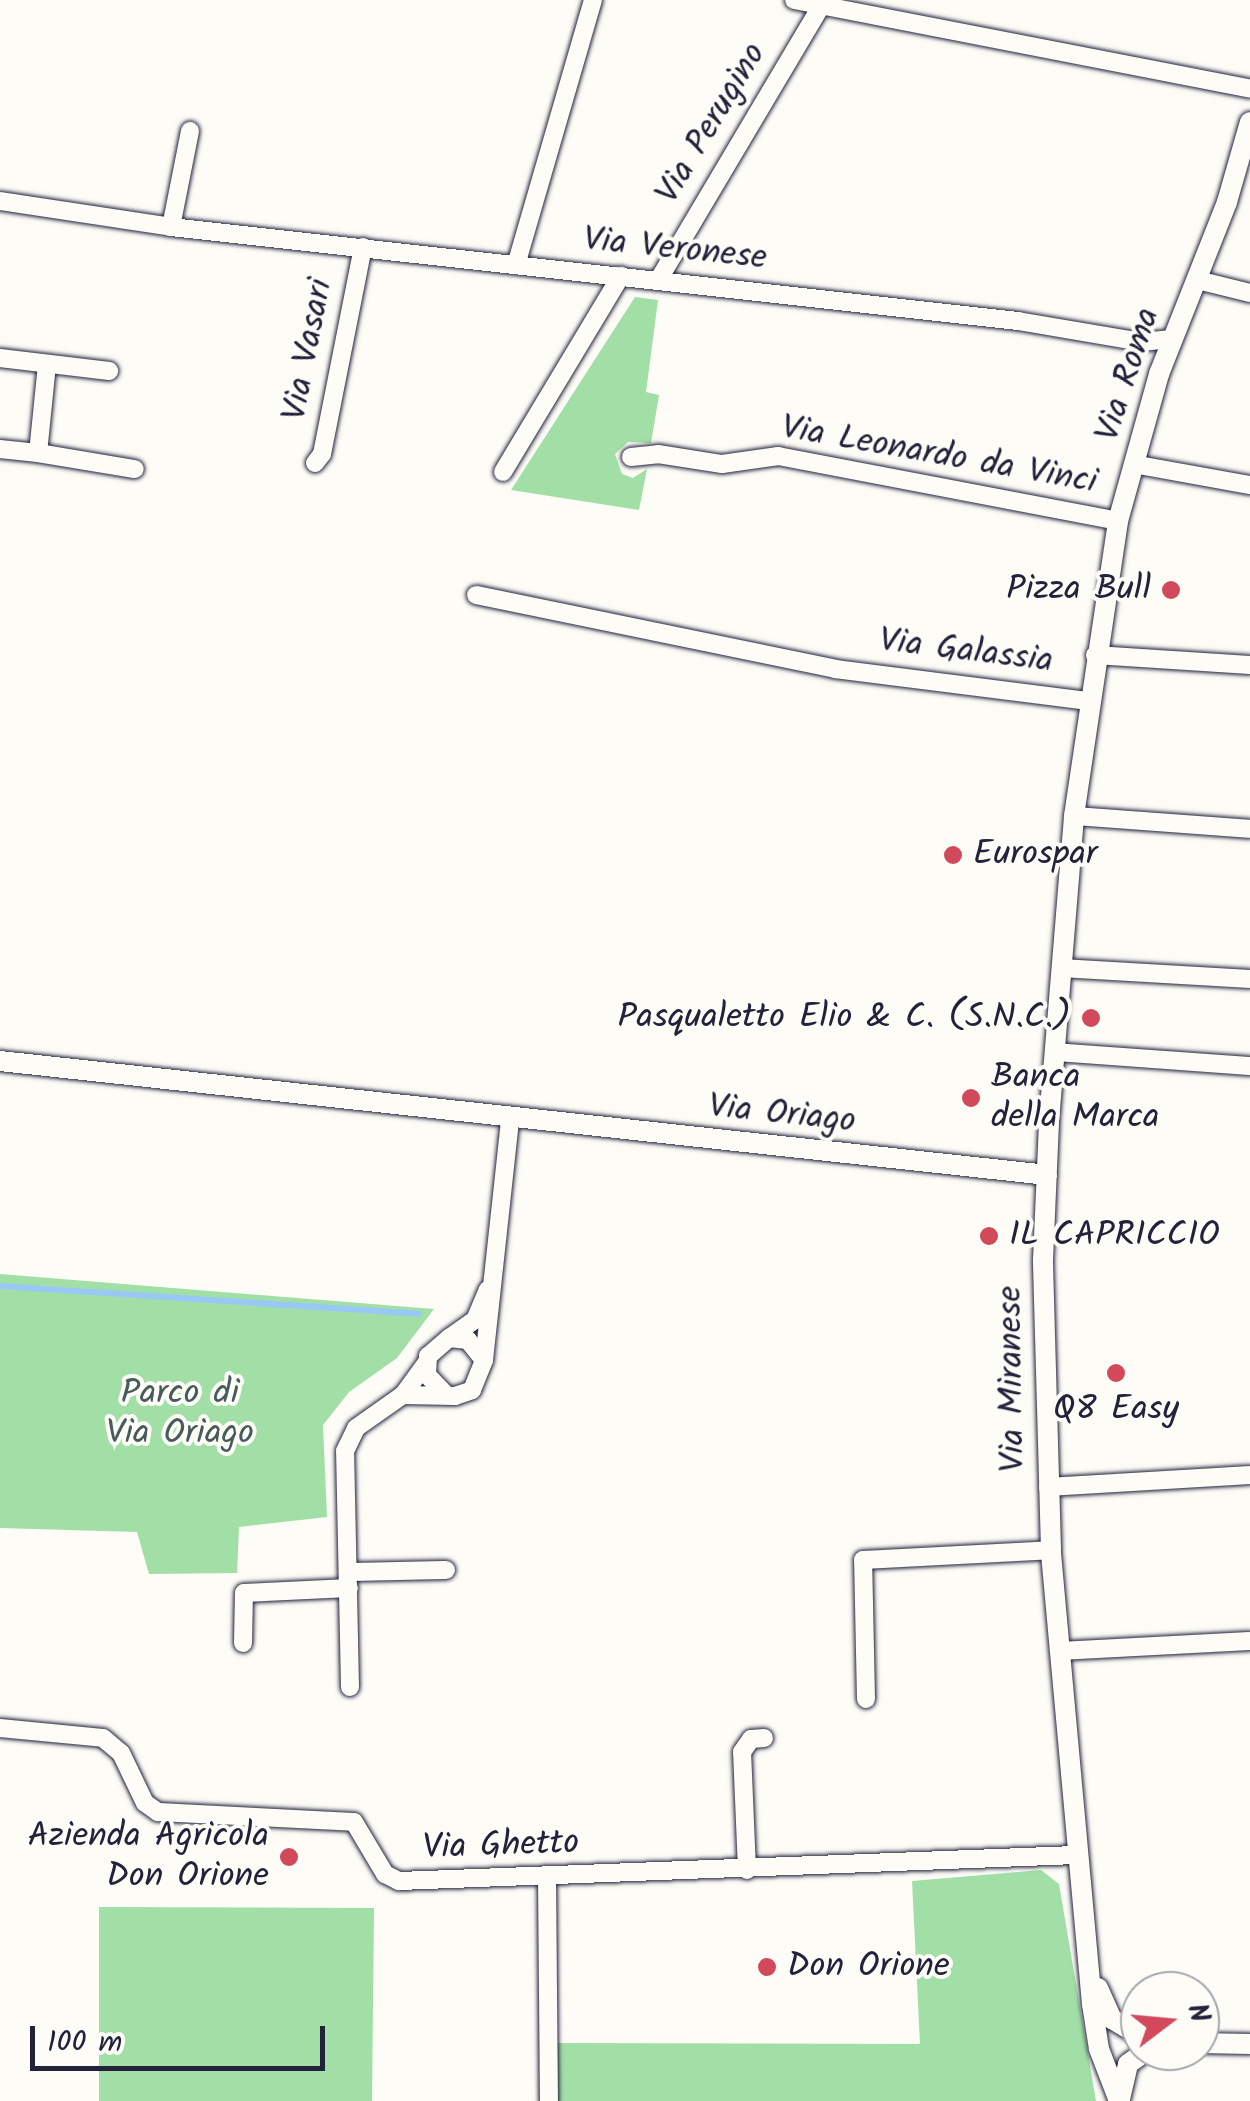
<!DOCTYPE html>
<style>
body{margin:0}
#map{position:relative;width:1250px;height:2101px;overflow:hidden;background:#fdfcf7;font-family:Kalam,sans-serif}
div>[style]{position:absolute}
.green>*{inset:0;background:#a1dfa7}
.stream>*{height:6px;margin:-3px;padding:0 3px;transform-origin:3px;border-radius:3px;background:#99c8f5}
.roads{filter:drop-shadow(0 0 2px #22223b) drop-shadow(0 0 2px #22223b)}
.minor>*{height:18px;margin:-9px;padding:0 9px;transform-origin:9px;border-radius:9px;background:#fdfcf7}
.tertiary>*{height:20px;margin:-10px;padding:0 10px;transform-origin:10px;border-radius:10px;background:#fdfcf7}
.dots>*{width:28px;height:28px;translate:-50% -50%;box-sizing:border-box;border:5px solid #fdfcf7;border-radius:50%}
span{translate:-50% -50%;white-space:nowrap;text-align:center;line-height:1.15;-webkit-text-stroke:8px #fdfcf7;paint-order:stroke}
.street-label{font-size:35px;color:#22223b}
.poi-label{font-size:35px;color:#22223b}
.right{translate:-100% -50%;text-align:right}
.left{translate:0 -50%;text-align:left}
.park-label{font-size:35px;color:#485b5b}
.north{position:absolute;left:1120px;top:1971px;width:100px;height:100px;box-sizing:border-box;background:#fdfcf7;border:2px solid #a5a5ac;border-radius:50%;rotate:74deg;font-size:28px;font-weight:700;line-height:40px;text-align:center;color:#22223b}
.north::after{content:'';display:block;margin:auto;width:35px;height:45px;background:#d1495b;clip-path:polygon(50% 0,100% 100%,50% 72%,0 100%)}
.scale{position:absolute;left:30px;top:2026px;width:295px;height:45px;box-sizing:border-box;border:5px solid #22223b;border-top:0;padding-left:12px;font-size:30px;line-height:35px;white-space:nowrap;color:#22223b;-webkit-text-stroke:8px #fdfcf7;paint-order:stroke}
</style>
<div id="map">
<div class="green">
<div style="clip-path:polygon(635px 297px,658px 300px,646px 392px,659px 395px,651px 443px,628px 442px,615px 454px,622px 474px,633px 478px,647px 469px,639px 510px,511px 490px)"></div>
<div style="clip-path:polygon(0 1274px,434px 1309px,397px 1358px,349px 1392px,323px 1425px,327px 1517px,239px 1527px,237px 1573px,149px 1574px,137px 1532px,0 1528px)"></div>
<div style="clip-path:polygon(1041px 1870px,1059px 1884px,1096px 2101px,545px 2101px,548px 2043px,920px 2044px,912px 1881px)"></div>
<div style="clip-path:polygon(99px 1907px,374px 1908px,372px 2101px,99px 2101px)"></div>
</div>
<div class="stream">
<div style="left:0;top:1286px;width:419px;rotate:3.8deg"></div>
</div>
<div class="roads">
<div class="minor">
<div style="left:794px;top:0;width:465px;rotate:11deg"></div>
<div style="left:0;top:201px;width:173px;rotate:8.6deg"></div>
<div style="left:171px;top:227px;width:852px;rotate:6.33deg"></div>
<div style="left:1018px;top:321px;width:126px;rotate:9.6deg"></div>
<div style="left:1142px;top:342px;width:30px;rotate:-6deg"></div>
<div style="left:171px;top:227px;width:98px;rotate:-78.8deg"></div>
<div style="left:516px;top:265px;width:276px;rotate:-73.8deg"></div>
<div style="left:659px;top:279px;width:321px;rotate:-59.3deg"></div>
<div style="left:1197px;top:280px;width:55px;rotate:13.8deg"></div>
<div style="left:0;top:358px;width:110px;rotate:6.8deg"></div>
<div style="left:0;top:449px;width:38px;rotate:6deg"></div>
<div style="left:38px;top:453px;width:88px;rotate:-84.2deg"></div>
<div style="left:38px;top:453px;width:98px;rotate:9.4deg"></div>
<div style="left:631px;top:457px;width:27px;rotate:-6deg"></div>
<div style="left:658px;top:454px;width:65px;rotate:8.9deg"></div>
<div style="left:722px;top:464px;width:57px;rotate:-8.1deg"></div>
<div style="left:778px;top:456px;width:346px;rotate:10.8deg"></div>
<div style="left:315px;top:463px;width:11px;rotate:-52deg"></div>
<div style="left:322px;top:454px;width:211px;rotate:-78.8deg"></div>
<div style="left:1133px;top:464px;width:119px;rotate:10.2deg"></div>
<div style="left:503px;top:472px;width:229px;rotate:-59deg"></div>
<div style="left:476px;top:595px;width:367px;rotate:11.6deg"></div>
<div style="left:835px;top:669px;width:256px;rotate:7.2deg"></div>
<div style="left:1095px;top:655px;width:155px;rotate:3.7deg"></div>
<div style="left:1074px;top:816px;width:176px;rotate:4.2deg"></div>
<div style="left:1061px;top:968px;width:189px;rotate:3.3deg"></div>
<div style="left:1055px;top:1052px;width:196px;rotate:4.1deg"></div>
<div style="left:449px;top:1338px;width:32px;rotate:-35deg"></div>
<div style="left:475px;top:1320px;width:33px;rotate:-67deg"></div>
<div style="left:484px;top:1360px;width:242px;rotate:-83.8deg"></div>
<div style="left:403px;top:1395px;width:52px;rotate:1.1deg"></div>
<div style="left:455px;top:1396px;width:18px;rotate:-19deg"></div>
<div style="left:472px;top:1390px;width:32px;rotate:-68deg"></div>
<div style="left:484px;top:1360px;width:26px;rotate:-129deg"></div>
<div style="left:468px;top:1340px;width:19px;rotate:-174deg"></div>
<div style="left:449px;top:1338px;width:28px;rotate:139deg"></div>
<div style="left:428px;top:1356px;width:19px;rotate:93deg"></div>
<div style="left:427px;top:1375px;width:28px;rotate:46deg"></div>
<div style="left:1048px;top:1487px;width:202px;rotate:-3.4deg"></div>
<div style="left:349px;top:1572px;width:97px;rotate:-1.2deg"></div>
<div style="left:243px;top:1643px;width:50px;rotate:-88.9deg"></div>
<div style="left:244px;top:1593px;width:105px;rotate:-2.7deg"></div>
<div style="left:1059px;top:1651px;width:191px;rotate:-3deg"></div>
<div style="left:350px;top:1687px;width:236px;rotate:-91.2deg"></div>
<div style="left:345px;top:1451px;width:25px;rotate:-64deg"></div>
<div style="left:356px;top:1428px;width:57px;rotate:-35.1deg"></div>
<div style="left:403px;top:1395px;width:39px;rotate:-54deg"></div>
<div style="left:866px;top:1699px;width:139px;rotate:-91.2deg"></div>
<div style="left:863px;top:1560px;width:188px;rotate:-3deg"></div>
<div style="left:0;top:1728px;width:103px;rotate:5.5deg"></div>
<div style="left:103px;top:1738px;width:23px;rotate:40deg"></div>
<div style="left:121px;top:1753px;width:55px;rotate:64.4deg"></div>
<div style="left:145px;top:1803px;width:16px;rotate:35deg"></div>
<div style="left:158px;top:1812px;width:196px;rotate:2.9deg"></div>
<div style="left:354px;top:1822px;width:61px;rotate:59.2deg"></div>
<div style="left:385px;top:1874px;width:16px;rotate:27deg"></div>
<div style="left:399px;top:1881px;width:678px;rotate:-2.2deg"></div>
<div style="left:747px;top:1870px;width:118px;rotate:-92.4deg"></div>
<div style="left:742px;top:1752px;width:16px;rotate:-55deg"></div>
<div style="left:751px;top:1739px;width:13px;rotate:-4deg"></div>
<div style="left:547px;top:1877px;width:224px;rotate:89.5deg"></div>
</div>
<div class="tertiary">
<div style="left:0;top:1061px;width:1053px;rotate:6.21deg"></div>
<div style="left:1098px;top:1988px;width:34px;rotate:66deg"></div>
<div style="left:1112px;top:2019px;width:33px;rotate:31deg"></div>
<div style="left:1200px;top:2043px;width:50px;rotate:1.1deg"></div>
<div style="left:1120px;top:2099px;width:36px;rotate:-77deg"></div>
<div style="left:1128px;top:2064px;width:22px;rotate:-36deg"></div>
<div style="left:1119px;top:2101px;width:56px;rotate:-111deg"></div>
<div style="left:1099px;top:2049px;width:46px;rotate:-98.8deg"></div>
<div style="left:1092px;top:2004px;width:456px;rotate:-95.2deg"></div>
<div style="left:1051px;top:1550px;width:290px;rotate:-91.6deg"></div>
<div style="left:1043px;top:1260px;width:139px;rotate:-87.5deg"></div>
<div style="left:1049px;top:1121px;width:306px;rotate:-85.3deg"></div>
<div style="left:1074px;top:816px;width:298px;rotate:-81.5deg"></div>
<div style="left:1118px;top:521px;width:153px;rotate:-74.4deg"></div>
<div style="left:1159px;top:374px;width:185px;rotate:-68.4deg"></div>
<div style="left:1227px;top:202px;width:83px;rotate:-74deg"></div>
</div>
</div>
<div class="dots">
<div style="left:1171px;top:590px;background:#d1495b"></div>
<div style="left:953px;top:855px;background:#d1495b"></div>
<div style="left:1091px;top:1018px;background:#d1495b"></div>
<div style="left:971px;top:1098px;background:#d1495b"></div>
<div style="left:989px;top:1236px;background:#d1495b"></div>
<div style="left:1116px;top:1373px;background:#d1495b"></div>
<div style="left:289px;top:1857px;background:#d1495b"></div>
<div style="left:767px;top:1967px;background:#d1495b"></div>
</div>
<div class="street-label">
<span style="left:712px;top:124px;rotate:-59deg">Via Perugino</span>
<span style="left:675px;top:250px;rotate:6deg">Via Veronese</span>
<span style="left:309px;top:350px;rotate:-79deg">Via Vasari</span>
<span style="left:1129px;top:375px;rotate:-72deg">Via Roma</span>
<span style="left:939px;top:456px;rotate:10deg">Via Leonardo da Vinci</span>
<span style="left:966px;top:652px;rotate:7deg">Via Galassia</span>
<span style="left:782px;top:1115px;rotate:6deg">Via Oriago</span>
<span style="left:1013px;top:1379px;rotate:-91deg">Via Miranese</span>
<span style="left:501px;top:1846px;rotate:-2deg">Via Ghetto</span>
</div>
<div class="poi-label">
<span class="right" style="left:1151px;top:590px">Pizza Bull</span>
<span class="left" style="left:973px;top:855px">Eurospar</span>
<span class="right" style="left:1071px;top:1018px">Pasqualetto Elio &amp; C. (S.N.C.)</span>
<span class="left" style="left:991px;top:1098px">Banca<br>della Marca</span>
<span class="left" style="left:1009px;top:1236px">IL CAPRICCIO</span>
<span style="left:1116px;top:1410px">Q8 Easy</span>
<span class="right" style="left:269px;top:1857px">Azienda Agricola<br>Don Orione</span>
<span class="left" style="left:787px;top:1967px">Don Orione</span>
</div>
<div class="park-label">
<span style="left:180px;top:1414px">Parco di<br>Via Oriago</span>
</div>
<div class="north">N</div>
<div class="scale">100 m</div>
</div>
